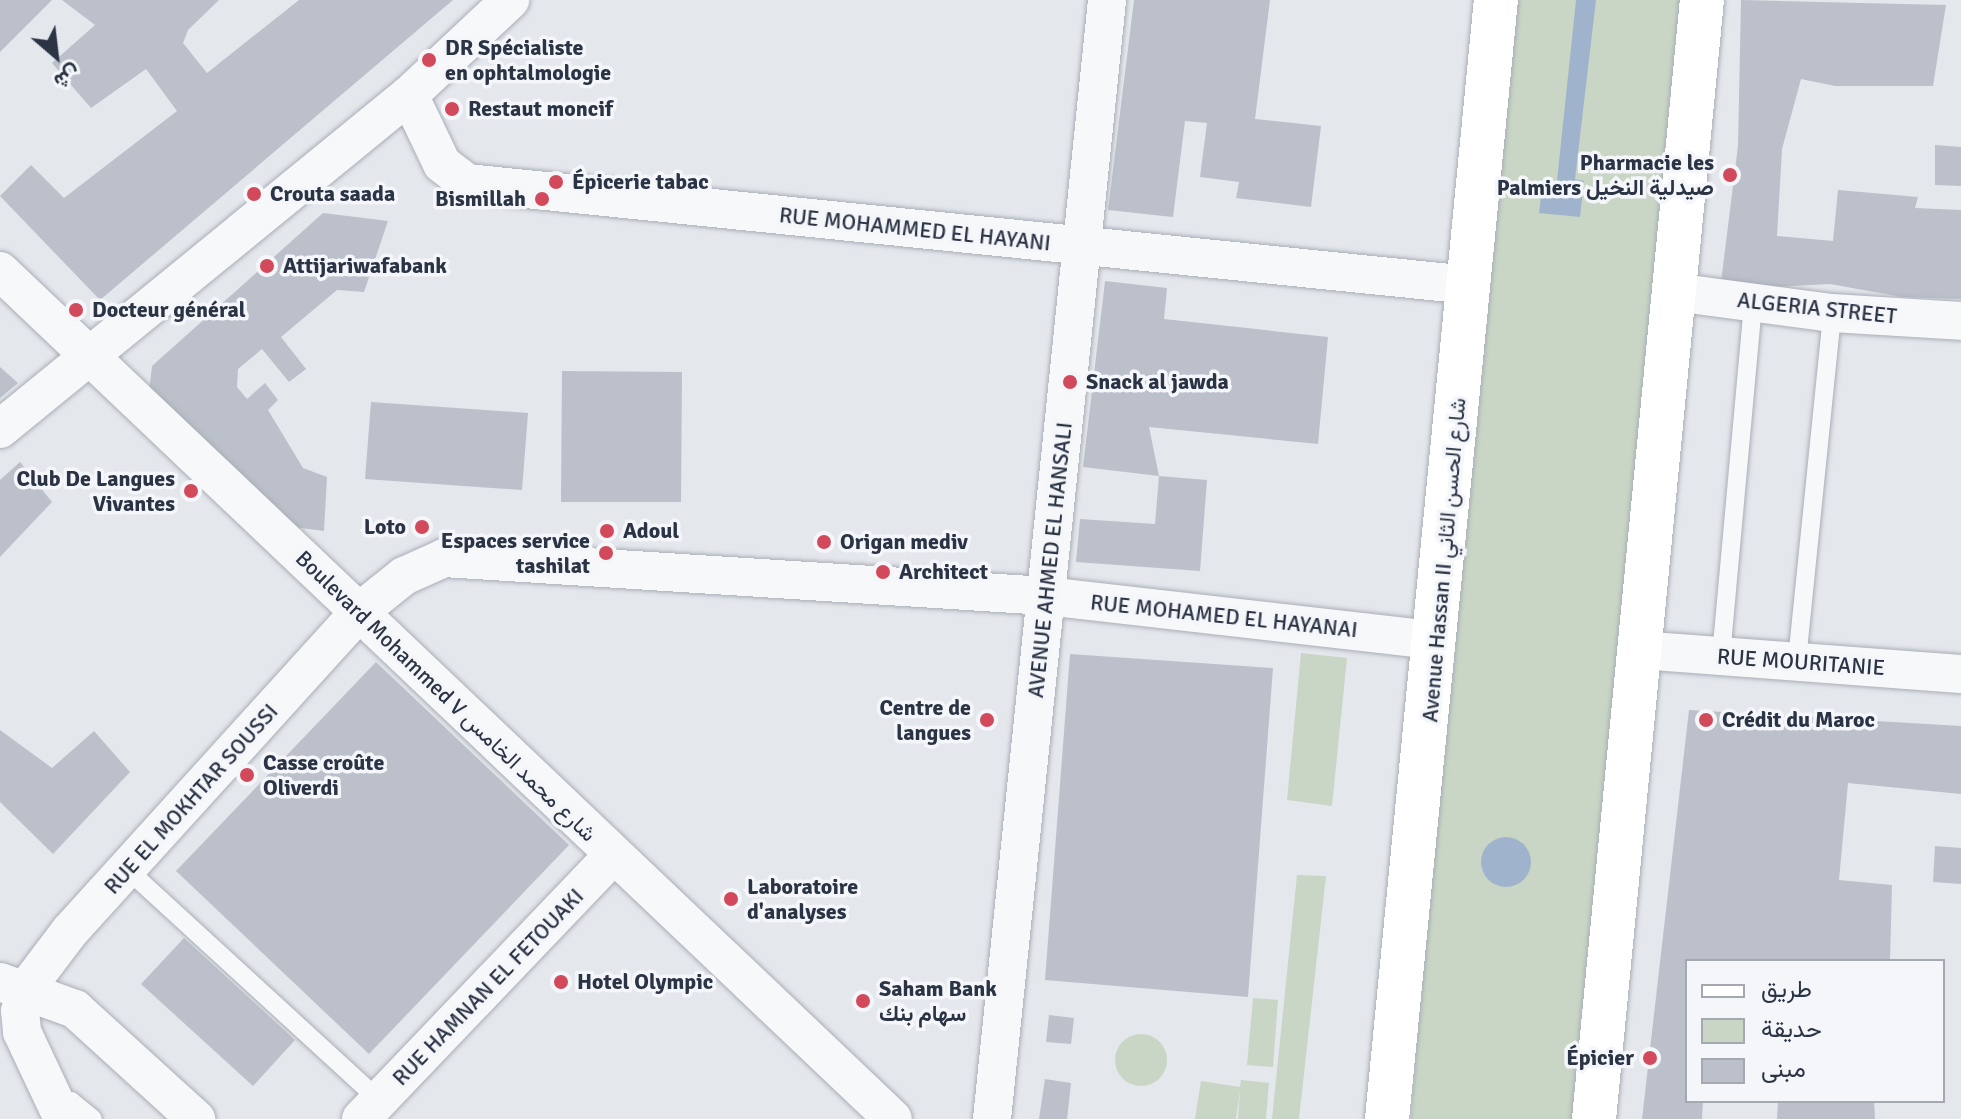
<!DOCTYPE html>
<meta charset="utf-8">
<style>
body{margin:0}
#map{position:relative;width:1961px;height:1119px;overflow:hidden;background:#e4e7ec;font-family:Signika,Vazirmatn,sans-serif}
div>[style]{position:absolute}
.green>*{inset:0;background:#c9d6c5}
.round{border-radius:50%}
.water>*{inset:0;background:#9fb4cc}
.building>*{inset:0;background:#bbc0ca}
.roads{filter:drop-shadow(0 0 2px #a9aeb7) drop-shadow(0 0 2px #a9aeb7)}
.lane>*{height:18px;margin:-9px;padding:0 9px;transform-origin:9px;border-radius:9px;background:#f7f8fa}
.street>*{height:38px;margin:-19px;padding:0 19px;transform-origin:19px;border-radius:19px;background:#f7f8fa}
.secondary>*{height:44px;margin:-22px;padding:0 22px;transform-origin:22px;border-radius:22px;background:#fff}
.dots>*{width:22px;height:22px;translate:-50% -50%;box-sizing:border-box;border:4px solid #f4f6f9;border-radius:50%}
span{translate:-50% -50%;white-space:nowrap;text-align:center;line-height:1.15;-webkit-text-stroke:7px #f4f6f9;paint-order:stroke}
.poi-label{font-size:22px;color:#2b3445;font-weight:700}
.left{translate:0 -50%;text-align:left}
.right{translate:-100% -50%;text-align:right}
.street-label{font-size:22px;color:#2b3445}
.legend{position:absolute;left:1685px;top:959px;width:260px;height:144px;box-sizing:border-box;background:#f4f6f9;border:2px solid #a4a8b1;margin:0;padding:10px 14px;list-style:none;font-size:24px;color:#2b3445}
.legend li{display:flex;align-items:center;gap:16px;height:40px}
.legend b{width:40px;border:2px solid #a4a8b1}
.north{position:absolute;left:16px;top:16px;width:80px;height:80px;-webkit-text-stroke:6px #f4f6f9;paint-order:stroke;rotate:152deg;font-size:22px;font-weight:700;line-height:32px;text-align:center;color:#2b3445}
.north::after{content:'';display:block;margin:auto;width:28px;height:36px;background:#2b3445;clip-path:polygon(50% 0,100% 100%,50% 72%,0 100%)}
</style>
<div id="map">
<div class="green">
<div style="clip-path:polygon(1496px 0,1702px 0,1591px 1119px,1411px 1119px)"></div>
<div style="clip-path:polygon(1301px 653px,1347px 658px,1332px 806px,1287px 800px)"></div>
<div style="clip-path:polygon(1297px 875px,1326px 876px,1299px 1119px,1272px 1119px)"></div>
<div style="clip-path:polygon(1253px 998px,1278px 1000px,1273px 1067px,1247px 1065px)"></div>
<div class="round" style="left:1115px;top:1034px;width:52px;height:52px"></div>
<div style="clip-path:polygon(1241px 1080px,1269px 1083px,1266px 1119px,1238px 1119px,1240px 1090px,1236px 1119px,1195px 1119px,1201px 1081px,1240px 1087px)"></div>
</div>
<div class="water">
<div style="clip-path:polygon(1576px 0,1596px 0,1575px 179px,1584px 181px,1580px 217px,1539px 213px,1543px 180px,1557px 181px)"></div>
<div class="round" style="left:1481px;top:837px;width:50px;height:50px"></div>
</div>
<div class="building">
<div style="clip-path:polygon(0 0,52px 0,0 52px)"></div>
<div style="clip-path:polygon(62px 0,219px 0,188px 30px,183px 43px,207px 73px,299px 0,453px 0,100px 300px,0 196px,31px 165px,64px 198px,177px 111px,146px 69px,91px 108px,52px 63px,95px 25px)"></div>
<div style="clip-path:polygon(1134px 0,1270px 0,1255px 119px,1321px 126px,1311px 207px,1236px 198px,1239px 182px,1200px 177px,1207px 123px,1185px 121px,1173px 217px,1108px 210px)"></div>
<div style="clip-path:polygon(1741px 0,1946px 5px,1933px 86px,1835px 86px,1801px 79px,1782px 149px,1777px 236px,1833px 241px,1838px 190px,1918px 197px,1915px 208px,1961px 210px,1961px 299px,1902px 297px,1830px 284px,1720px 290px,1738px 146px)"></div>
<div style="clip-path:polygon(1935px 145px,1961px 147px,1961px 186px,1935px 185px)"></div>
<div style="clip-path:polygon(323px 213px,388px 221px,364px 292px,337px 290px,281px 337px,306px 369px,289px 382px,262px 349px,238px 369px,237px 387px,247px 399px,265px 383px,278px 400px,268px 410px,303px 468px,327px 477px,324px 531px,285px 526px,149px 392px,152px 366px)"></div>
<div style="clip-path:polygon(1105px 281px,1167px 288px,1164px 319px,1328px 337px,1318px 444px,1149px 427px,1159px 476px,1083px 467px)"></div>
<div style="clip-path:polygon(0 367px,18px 383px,0 398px)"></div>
<div style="clip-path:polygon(562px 371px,682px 372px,681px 502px,561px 502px)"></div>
<div style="clip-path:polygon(371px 402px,528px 413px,522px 490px,365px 479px)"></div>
<div style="clip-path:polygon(20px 462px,52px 502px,0 557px,0 480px)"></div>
<div style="clip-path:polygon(1159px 476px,1207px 480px,1200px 571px,1076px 562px,1080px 519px,1155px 524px)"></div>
<div style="clip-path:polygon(1070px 654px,1273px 668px,1248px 997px,1045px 980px)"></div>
<div style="clip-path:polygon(376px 662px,569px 845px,369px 1054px,176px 871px)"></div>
<div style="clip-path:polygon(1689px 710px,1961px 726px,1961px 794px,1848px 783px,1839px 880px,1892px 885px,1890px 961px,1687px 961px,1687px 1101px,1703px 1101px,1702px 1119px,1642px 1119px)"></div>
<div style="clip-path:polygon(0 730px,52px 768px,94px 731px,130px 772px,53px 854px,0 802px)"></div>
<div style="clip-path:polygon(1935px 846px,1961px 848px,1961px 884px,1933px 882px)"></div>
<div style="clip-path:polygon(184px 938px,295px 1040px,253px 1086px,141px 984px)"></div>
<div style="clip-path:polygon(1049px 1015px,1074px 1018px,1071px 1044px,1046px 1042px)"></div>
<div style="clip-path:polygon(1045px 1079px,1071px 1083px,1067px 1119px,1039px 1119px)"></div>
<div style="clip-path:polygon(1778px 1101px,1874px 1101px,1875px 1119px,1777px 1119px)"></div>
</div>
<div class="roads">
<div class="lane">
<div style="left:1721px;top:656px;width:356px;rotate:-84.8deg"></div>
<div style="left:1797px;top:660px;width:349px;rotate:-84.2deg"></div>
<div style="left:128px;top:870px;width:342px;rotate:42.5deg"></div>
<div style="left:55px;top:1101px;width:16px"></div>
<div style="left:71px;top:1101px;width:28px;rotate:39deg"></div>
</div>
<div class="street">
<div style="left:409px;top:95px;width:76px;rotate:64.4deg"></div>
<div style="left:442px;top:164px;width:31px;rotate:37deg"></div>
<div style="left:467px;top:183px;width:1008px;rotate:5.81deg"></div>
<div style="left:0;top:271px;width:1231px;rotate:43.52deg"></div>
<div style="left:1674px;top:292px;width:159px;rotate:7.6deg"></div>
<div style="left:1832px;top:313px;width:129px;rotate:3.5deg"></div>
<div style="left:0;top:429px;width:528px;rotate:-39.24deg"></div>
<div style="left:409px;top:95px;width:139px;rotate:-43.2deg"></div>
<div style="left:1640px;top:650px;width:322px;rotate:4.3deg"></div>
<div style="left:0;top:982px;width:80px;rotate:19.8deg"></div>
<div style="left:75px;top:1009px;width:164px;rotate:42.3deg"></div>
<div style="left:63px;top:1119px;width:96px;rotate:-115.2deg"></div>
<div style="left:22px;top:1032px;width:21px;rotate:-95deg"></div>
<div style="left:20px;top:1011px;width:23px;rotate:-75deg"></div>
<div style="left:26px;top:989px;width:73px;rotate:-52.8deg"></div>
<div style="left:70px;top:931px;width:430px;rotate:-47.8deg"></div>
<div style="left:359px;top:612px;width:58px;rotate:-38.7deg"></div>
<div style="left:404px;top:576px;width:44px;rotate:-24.2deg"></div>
<div style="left:444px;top:558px;width:603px;rotate:3.61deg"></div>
<div style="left:1046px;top:596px;width:391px;rotate:6.5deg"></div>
<div style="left:361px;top:1119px;width:365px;rotate:-46.3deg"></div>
<div style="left:992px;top:1119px;width:1125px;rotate:-84.13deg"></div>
</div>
<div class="secondary">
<div style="left:1387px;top:1119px;width:1124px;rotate:-84.44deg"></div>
<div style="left:1594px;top:1119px;width:1124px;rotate:-84.49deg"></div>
</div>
</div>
<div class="dots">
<div style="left:429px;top:60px;background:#d1495b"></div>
<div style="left:452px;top:109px;background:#d1495b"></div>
<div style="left:1730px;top:175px;background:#d1495b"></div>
<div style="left:556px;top:182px;background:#d1495b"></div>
<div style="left:254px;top:194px;background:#d1495b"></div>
<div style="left:542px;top:199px;background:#d1495b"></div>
<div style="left:267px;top:266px;background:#d1495b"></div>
<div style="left:76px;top:310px;background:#d1495b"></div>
<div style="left:1070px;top:382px;background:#d1495b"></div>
<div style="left:191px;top:491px;background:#d1495b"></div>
<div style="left:422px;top:527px;background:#d1495b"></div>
<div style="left:607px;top:531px;background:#d1495b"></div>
<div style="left:824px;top:542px;background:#d1495b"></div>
<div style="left:606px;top:553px;background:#d1495b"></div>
<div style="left:883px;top:572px;background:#d1495b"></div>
<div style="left:987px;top:720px;background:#d1495b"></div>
<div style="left:1706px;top:720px;background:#d1495b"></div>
<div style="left:247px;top:775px;background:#d1495b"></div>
<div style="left:731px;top:899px;background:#d1495b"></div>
<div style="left:561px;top:982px;background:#d1495b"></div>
<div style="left:863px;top:1001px;background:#d1495b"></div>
<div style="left:1650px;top:1058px;background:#d1495b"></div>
</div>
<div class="poi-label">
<span class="left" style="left:445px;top:60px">DR Spécialiste<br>en ophtalmologie</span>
<span class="left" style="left:468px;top:109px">Restaut moncif</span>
<span class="right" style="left:1714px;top:175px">Pharmacie les<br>Palmiers صيدلية النخيل</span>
<span class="left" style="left:572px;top:182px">Épicerie tabac</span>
<span class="left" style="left:270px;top:194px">Crouta saada</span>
<span class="right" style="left:526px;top:199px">Bismillah</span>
<span class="left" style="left:283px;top:266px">Attijariwafabank</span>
<span class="left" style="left:92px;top:310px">Docteur général</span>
<span class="left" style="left:1086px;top:382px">Snack al jawda</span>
<span class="right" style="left:175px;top:491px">Club De Langues<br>Vivantes</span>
<span class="right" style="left:406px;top:527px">Loto</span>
<span class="left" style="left:623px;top:531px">Adoul</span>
<span class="right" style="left:590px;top:553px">Espaces service<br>tashilat</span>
<span class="left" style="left:840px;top:542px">Origan mediv</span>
<span class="left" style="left:899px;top:572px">Architect</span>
<span class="right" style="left:971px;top:720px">Centre de<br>langues</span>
<span class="left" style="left:1722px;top:720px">Crédit du Maroc</span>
<span class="left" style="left:263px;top:775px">Casse croûte<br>Oliverdi</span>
<span class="left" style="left:747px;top:899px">Laboratoire<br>d'analyses</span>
<span class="left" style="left:577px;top:982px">Hotel Olympic</span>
<span class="left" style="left:879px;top:1001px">Saham Bank<br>سهام بنك</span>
<span class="right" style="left:1634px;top:1058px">Épicier</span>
</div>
<div class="street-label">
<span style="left:915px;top:229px;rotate:6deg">RUE MOHAMMED EL HAYANI</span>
<span style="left:1817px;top:308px;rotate:6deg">ALGERIA STREET</span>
<span style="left:1050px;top:560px;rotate:-84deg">AVENUE AHMED EL HANSALI</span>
<span style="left:1444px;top:560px;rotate:-85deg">Avenue Hassan II شارع الحسن الثاني</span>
<span style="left:1224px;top:616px;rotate:6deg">RUE MOHAMED EL HAYANAI</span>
<span style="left:1801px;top:662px;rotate:4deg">RUE MOURITANIE</span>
<span style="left:446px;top:696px;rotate:44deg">Boulevard Mohammed V شارع محمد الخامس</span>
<span style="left:191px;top:799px;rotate:-48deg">RUE EL MOKHTAR SOUSSI</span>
<span style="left:488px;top:987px;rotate:-46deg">RUE HAMNAN EL FETOUAKI</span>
</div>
<ul class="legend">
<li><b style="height:10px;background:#fff"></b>طريق</li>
<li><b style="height:22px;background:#c9d6c5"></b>حديقة</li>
<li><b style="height:22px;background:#bbc0ca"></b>مبنى</li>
</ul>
<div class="north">ش</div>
</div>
